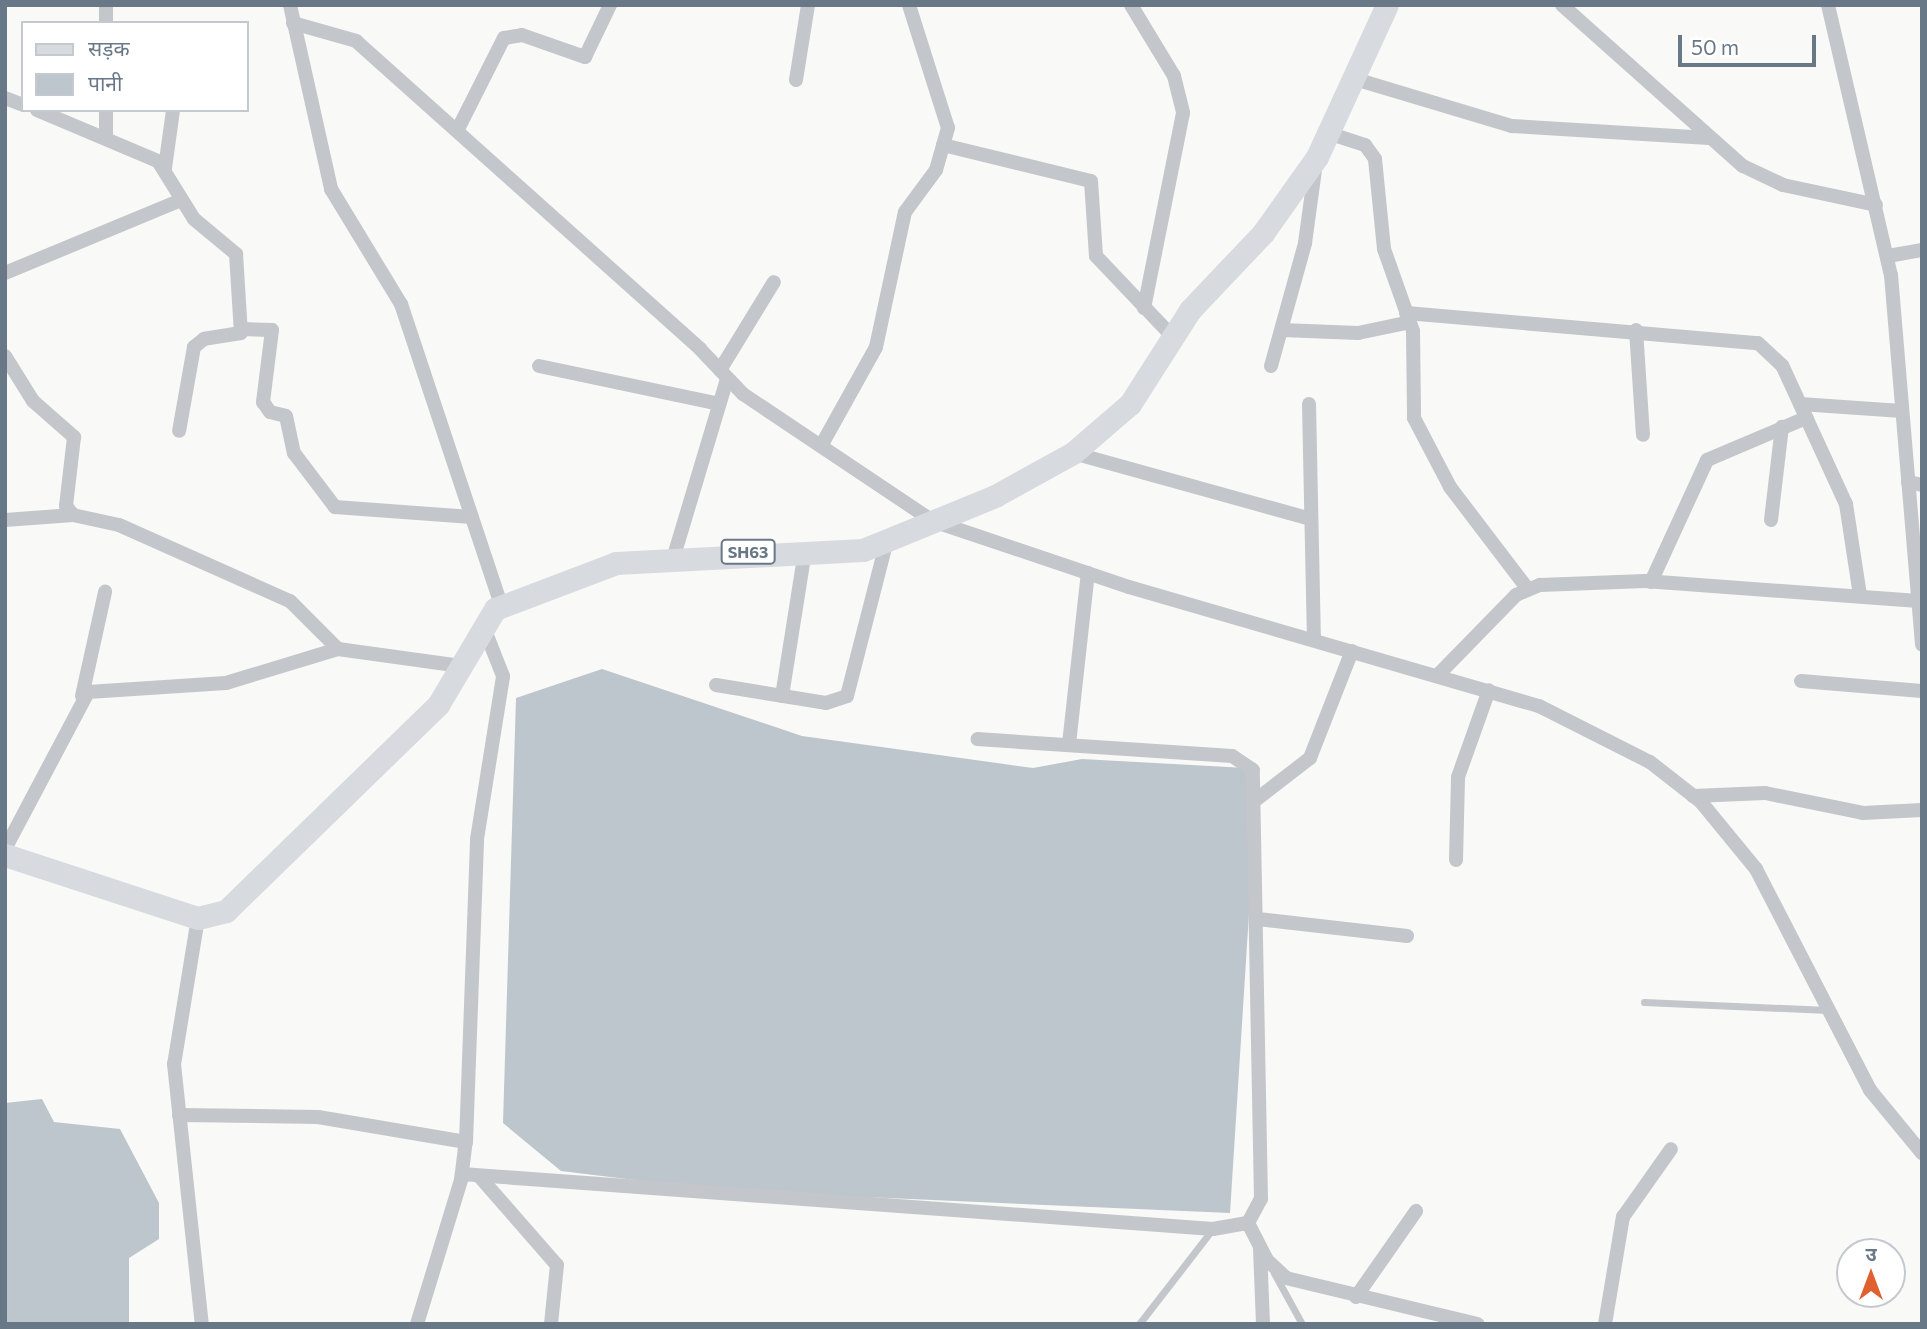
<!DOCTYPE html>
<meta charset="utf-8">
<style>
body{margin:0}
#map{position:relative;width:1927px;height:1329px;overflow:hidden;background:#f9f9f7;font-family:Commissioner,"Noto Sans Devanagari",sans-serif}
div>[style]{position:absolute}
.water>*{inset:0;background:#bdc6cc}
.service>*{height:7px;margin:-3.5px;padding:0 3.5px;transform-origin:3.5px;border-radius:3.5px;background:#c3c6ca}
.minor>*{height:14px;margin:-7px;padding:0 7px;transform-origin:7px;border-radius:7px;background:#c3c6ca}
.primary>*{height:23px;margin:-11.5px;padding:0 11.5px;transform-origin:11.5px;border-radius:11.5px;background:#d7dbdf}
span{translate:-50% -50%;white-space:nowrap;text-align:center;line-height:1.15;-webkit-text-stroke:7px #fff;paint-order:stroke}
.shield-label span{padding:2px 5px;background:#fff;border:2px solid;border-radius:5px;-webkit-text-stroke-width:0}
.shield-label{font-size:16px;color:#697887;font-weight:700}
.frame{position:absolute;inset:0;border:7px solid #697887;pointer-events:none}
.legend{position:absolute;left:21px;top:21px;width:228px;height:91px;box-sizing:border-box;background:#fff;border:2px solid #c3c9cf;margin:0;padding:9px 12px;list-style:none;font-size:21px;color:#697887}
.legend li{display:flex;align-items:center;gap:14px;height:35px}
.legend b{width:35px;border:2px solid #c3c9cf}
.north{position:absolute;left:1836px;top:1238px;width:70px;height:70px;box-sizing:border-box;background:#fff;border:2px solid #c3c9cf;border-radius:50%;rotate:0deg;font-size:19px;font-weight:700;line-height:28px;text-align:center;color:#697887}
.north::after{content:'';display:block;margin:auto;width:24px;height:32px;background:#df6130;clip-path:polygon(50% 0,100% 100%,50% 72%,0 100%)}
.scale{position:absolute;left:1678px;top:35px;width:138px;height:32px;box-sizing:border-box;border:4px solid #697887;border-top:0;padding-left:9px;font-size:21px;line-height:24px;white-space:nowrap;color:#697887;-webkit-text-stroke:5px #fff;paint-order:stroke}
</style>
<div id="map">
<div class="water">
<div style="clip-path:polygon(602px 669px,802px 736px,1033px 768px,1082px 759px,1246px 768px,1255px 819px,1230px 1213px,725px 1191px,561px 1171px,503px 1123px,516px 698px)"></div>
<div style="clip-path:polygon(42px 1099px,54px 1122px,120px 1129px,159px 1203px,159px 1239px,129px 1258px,129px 1324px,5px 1324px,5px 1103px)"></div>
</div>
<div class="service">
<div style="left:1644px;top:1002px;width:184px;rotate:2.5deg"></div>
<div style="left:1274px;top:1273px;width:58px;rotate:61.2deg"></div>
<div style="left:1139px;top:1324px;width:119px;rotate:-52.2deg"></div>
</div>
<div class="minor">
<div style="left:106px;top:5px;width:18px;rotate:90deg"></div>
<div style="left:290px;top:5px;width:189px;rotate:77.4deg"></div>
<div style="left:331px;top:189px;width:135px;rotate:58.7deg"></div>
<div style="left:401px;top:304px;width:319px;rotate:71.6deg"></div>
<div style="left:1131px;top:5px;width:83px;rotate:58.8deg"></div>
<div style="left:1174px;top:76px;width:38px;rotate:76deg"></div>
<div style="left:1183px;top:113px;width:199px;rotate:101.3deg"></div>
<div style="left:1562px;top:5px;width:242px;rotate:41.7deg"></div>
<div style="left:1743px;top:166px;width:44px;rotate:25.4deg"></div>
<div style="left:1783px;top:185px;width:95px;rotate:12.1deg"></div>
<div style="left:1828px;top:5px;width:277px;rotate:76.9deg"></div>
<div style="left:1891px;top:275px;width:371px;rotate:85.2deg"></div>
<div style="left:293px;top:23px;width:66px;rotate:15.9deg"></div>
<div style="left:356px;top:41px;width:462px;rotate:41.8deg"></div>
<div style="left:700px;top:349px;width:62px;rotate:46.3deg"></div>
<div style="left:743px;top:394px;width:229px;rotate:33.8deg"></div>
<div style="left:933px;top:521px;width:207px;rotate:18.6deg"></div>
<div style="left:1129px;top:587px;width:427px;rotate:16.2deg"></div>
<div style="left:1539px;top:706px;width:124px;rotate:26.8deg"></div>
<div style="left:1650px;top:762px;width:65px;rotate:38.1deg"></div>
<div style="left:1701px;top:802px;width:87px;rotate:50.6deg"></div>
<div style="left:1756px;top:869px;width:249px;rotate:62.7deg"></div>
<div style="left:1870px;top:1090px;width:82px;rotate:50.5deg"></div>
<div style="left:1355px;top:79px;width:164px;rotate:16.7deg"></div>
<div style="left:1512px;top:126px;width:197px;rotate:3.5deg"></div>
<div style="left:796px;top:80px;width:76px;rotate:-80.9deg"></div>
<div style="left:5px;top:98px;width:19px;rotate:21deg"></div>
<div style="left:37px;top:110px;width:131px;rotate:22.9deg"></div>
<div style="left:158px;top:161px;width:68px;rotate:58.2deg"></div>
<div style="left:194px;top:219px;width:55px;rotate:39.8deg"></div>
<div style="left:236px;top:254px;width:79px;rotate:86.4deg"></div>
<div style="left:241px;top:333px;width:37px;rotate:171deg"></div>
<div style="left:204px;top:339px;width:13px;rotate:141deg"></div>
<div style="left:194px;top:347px;width:85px;rotate:100.1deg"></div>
<div style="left:106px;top:110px;width:27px;rotate:90deg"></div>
<div style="left:458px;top:129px;width:102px;rotate:-63.2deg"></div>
<div style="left:504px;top:38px;width:18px;rotate:-9deg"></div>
<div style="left:522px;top:35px;width:67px;rotate:19.2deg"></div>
<div style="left:585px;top:57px;width:58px;rotate:-64.3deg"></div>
<div style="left:1331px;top:134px;width:36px;rotate:18deg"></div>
<div style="left:1365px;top:145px;width:17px;rotate:54deg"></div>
<div style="left:1375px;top:159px;width:90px;rotate:84.3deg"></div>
<div style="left:1384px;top:249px;width:87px;rotate:70.5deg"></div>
<div style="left:1413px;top:331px;width:87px;rotate:89.3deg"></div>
<div style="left:1414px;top:418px;width:78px;rotate:62.4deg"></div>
<div style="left:1450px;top:487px;width:127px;rotate:52.7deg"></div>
<div style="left:943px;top:145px;width:152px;rotate:13.7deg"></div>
<div style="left:1091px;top:181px;width:75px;rotate:86.2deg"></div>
<div style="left:1096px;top:256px;width:110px;rotate:46.5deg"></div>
<div style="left:165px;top:168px;width:59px;rotate:-82.1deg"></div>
<div style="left:1888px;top:256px;width:35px;rotate:-10deg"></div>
<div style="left:5px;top:273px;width:191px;rotate:-22.5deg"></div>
<div style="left:1406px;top:313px;width:353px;rotate:4.9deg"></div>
<div style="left:1758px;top:343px;width:33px;rotate:43deg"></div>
<div style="left:1782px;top:365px;width:153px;rotate:65.3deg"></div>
<div style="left:1846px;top:504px;width:93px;rotate:81.3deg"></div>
<div style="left:242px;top:329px;width:30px;rotate:2deg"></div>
<div style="left:272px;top:330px;width:73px;rotate:97.1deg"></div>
<div style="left:263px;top:402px;width:12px;rotate:55deg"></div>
<div style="left:270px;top:412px;width:16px;rotate:14deg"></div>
<div style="left:286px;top:416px;width:38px;rotate:78deg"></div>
<div style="left:294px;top:453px;width:68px;rotate:52.8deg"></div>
<div style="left:335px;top:507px;width:137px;rotate:4.2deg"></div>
<div style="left:1282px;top:330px;width:76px;rotate:2.3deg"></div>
<div style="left:1358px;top:333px;width:53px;rotate:-11.9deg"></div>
<div style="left:1636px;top:330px;width:105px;rotate:86.2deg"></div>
<div style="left:5px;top:356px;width:53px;rotate:58.1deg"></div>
<div style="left:33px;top:401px;width:55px;rotate:41.3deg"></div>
<div style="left:74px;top:437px;width:69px;rotate:96.6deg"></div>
<div style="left:66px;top:506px;width:11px;rotate:52deg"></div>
<div style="left:73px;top:515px;width:47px;rotate:12.3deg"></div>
<div style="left:119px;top:525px;width:187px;rotate:24deg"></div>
<div style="left:290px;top:601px;width:68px;rotate:45deg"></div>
<div style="left:338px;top:649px;width:124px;rotate:7.9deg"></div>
<div style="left:539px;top:366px;width:184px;rotate:11.9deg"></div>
<div style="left:1271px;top:366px;width:128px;rotate:-74.5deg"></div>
<div style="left:1305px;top:243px;width:81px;rotate:-82.2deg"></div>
<div style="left:720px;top:370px;width:103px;rotate:-58.5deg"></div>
<div style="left:1309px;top:404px;width:236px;rotate:88.8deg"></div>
<div style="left:1800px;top:404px;width:102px;rotate:3.9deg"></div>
<div style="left:821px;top:446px;width:113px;rotate:-60.9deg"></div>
<div style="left:876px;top:347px;width:138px;rotate:-77.9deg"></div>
<div style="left:905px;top:212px;width:52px;rotate:-53.6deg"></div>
<div style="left:936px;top:170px;width:44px;rotate:-74.1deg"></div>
<div style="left:948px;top:128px;width:129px;rotate:-107.6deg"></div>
<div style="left:1073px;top:453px;width:243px;rotate:15.5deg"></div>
<div style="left:1908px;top:482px;width:14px;rotate:12deg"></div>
<div style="left:5px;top:520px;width:68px;rotate:-4.2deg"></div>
<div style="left:1771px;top:520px;width:94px;rotate:-83.3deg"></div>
<div style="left:673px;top:559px;width:188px;rotate:-73.3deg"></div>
<div style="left:1651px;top:582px;width:134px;rotate:-65.3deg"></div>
<div style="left:1707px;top:460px;width:108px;rotate:-23deg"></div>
<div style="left:1437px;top:676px;width:113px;rotate:-45.7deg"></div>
<div style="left:1516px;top:595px;width:26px;rotate:-23deg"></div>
<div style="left:1540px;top:585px;width:105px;rotate:-2.2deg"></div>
<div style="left:1645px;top:581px;width:274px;rotate:4.2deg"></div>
<div style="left:1801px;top:681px;width:121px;rotate:4.7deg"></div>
<div style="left:716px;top:685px;width:111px;rotate:9.3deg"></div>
<div style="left:826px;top:703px;width:22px;rotate:-18deg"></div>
<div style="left:847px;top:696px;width:161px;rotate:-75.6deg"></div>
<div style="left:82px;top:696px;width:107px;rotate:-77.5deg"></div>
<div style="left:782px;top:696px;width:147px;rotate:-81deg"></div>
<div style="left:1069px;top:744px;width:172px;rotate:-83.7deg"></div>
<div style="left:1693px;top:796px;width:72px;rotate:-2.4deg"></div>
<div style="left:1765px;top:793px;width:100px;rotate:11.5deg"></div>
<div style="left:1863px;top:813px;width:59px;rotate:-2.9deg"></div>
<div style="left:1257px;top:799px;width:67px;rotate:-37.7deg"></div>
<div style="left:1310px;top:758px;width:115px;rotate:-68.6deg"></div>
<div style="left:5px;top:849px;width:178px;rotate:-62.1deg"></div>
<div style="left:88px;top:692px;width:138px;rotate:-3.7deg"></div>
<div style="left:226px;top:683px;width:117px;rotate:-16.9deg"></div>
<div style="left:1456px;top:860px;width:83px;rotate:-88.6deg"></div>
<div style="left:1458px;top:777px;width:92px;rotate:-70.4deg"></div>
<div style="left:198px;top:918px;width:148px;rotate:99.3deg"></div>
<div style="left:174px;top:1064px;width:262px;rotate:83.9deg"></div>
<div style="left:1258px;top:919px;width:150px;rotate:6.5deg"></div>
<div style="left:179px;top:1115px;width:139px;rotate:0.8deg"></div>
<div style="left:318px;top:1117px;width:150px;rotate:9.6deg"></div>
<div style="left:462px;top:1174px;width:753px;rotate:4.19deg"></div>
<div style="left:1213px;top:1229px;width:36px;rotate:-10deg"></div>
<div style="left:1248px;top:1223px;width:27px;rotate:-62deg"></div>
<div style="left:1261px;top:1199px;width:429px;rotate:-91.1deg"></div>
<div style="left:1253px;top:770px;width:25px;rotate:-146deg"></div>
<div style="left:1232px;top:756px;width:255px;rotate:-176.2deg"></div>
<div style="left:479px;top:1176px;width:118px;rotate:48.8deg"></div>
<div style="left:557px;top:1265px;width:59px;rotate:95.8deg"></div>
<div style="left:1248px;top:1223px;width:42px;rotate:62.8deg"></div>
<div style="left:1267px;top:1260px;width:26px;rotate:43deg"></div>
<div style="left:1286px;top:1278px;width:197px;rotate:13.5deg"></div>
<div style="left:1260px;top:1249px;width:75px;rotate:87.7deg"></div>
<div style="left:1356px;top:1297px;width:105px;rotate:-55.1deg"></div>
<div style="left:417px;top:1324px;width:151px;rotate:-73deg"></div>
<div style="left:461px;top:1180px;width:38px;rotate:-83deg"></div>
<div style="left:466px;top:1142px;width:303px;rotate:-87.9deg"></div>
<div style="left:477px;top:839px;width:165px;rotate:-80.9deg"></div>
<div style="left:503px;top:676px;width:52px;rotate:-111.6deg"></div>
<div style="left:1605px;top:1324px;width:109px;rotate:-80.5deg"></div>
<div style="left:1623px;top:1217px;width:83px;rotate:-54.8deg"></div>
</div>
<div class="primary">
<div style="left:5px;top:855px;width:203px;rotate:18.1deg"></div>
<div style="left:198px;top:918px;width:29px;rotate:-14deg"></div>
<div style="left:226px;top:911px;width:296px;rotate:-44.2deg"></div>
<div style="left:438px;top:705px;width:112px;rotate:-59.3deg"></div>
<div style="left:495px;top:609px;width:129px;rotate:-20.8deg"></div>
<div style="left:616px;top:563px;width:247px;rotate:-3deg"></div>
<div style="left:863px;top:550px;width:143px;rotate:-22.2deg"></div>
<div style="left:995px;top:496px;width:89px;rotate:-28.9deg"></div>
<div style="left:1073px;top:453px;width:75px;rotate:-40.7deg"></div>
<div style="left:1130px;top:404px;width:112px;rotate:-57.4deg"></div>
<div style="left:1190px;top:310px;width:106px;rotate:-46.5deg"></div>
<div style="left:1263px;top:233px;width:93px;rotate:-54.6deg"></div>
<div style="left:1317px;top:157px;width:167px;rotate:-65.3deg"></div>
</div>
<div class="shield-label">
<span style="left:748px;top:552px">SH63</span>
</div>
<div class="frame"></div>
<ul class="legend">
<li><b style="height:9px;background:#d7dbdf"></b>सड़क</li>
<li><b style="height:19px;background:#bdc6cc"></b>पानी</li>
</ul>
<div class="north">उ</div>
<div class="scale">50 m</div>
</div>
